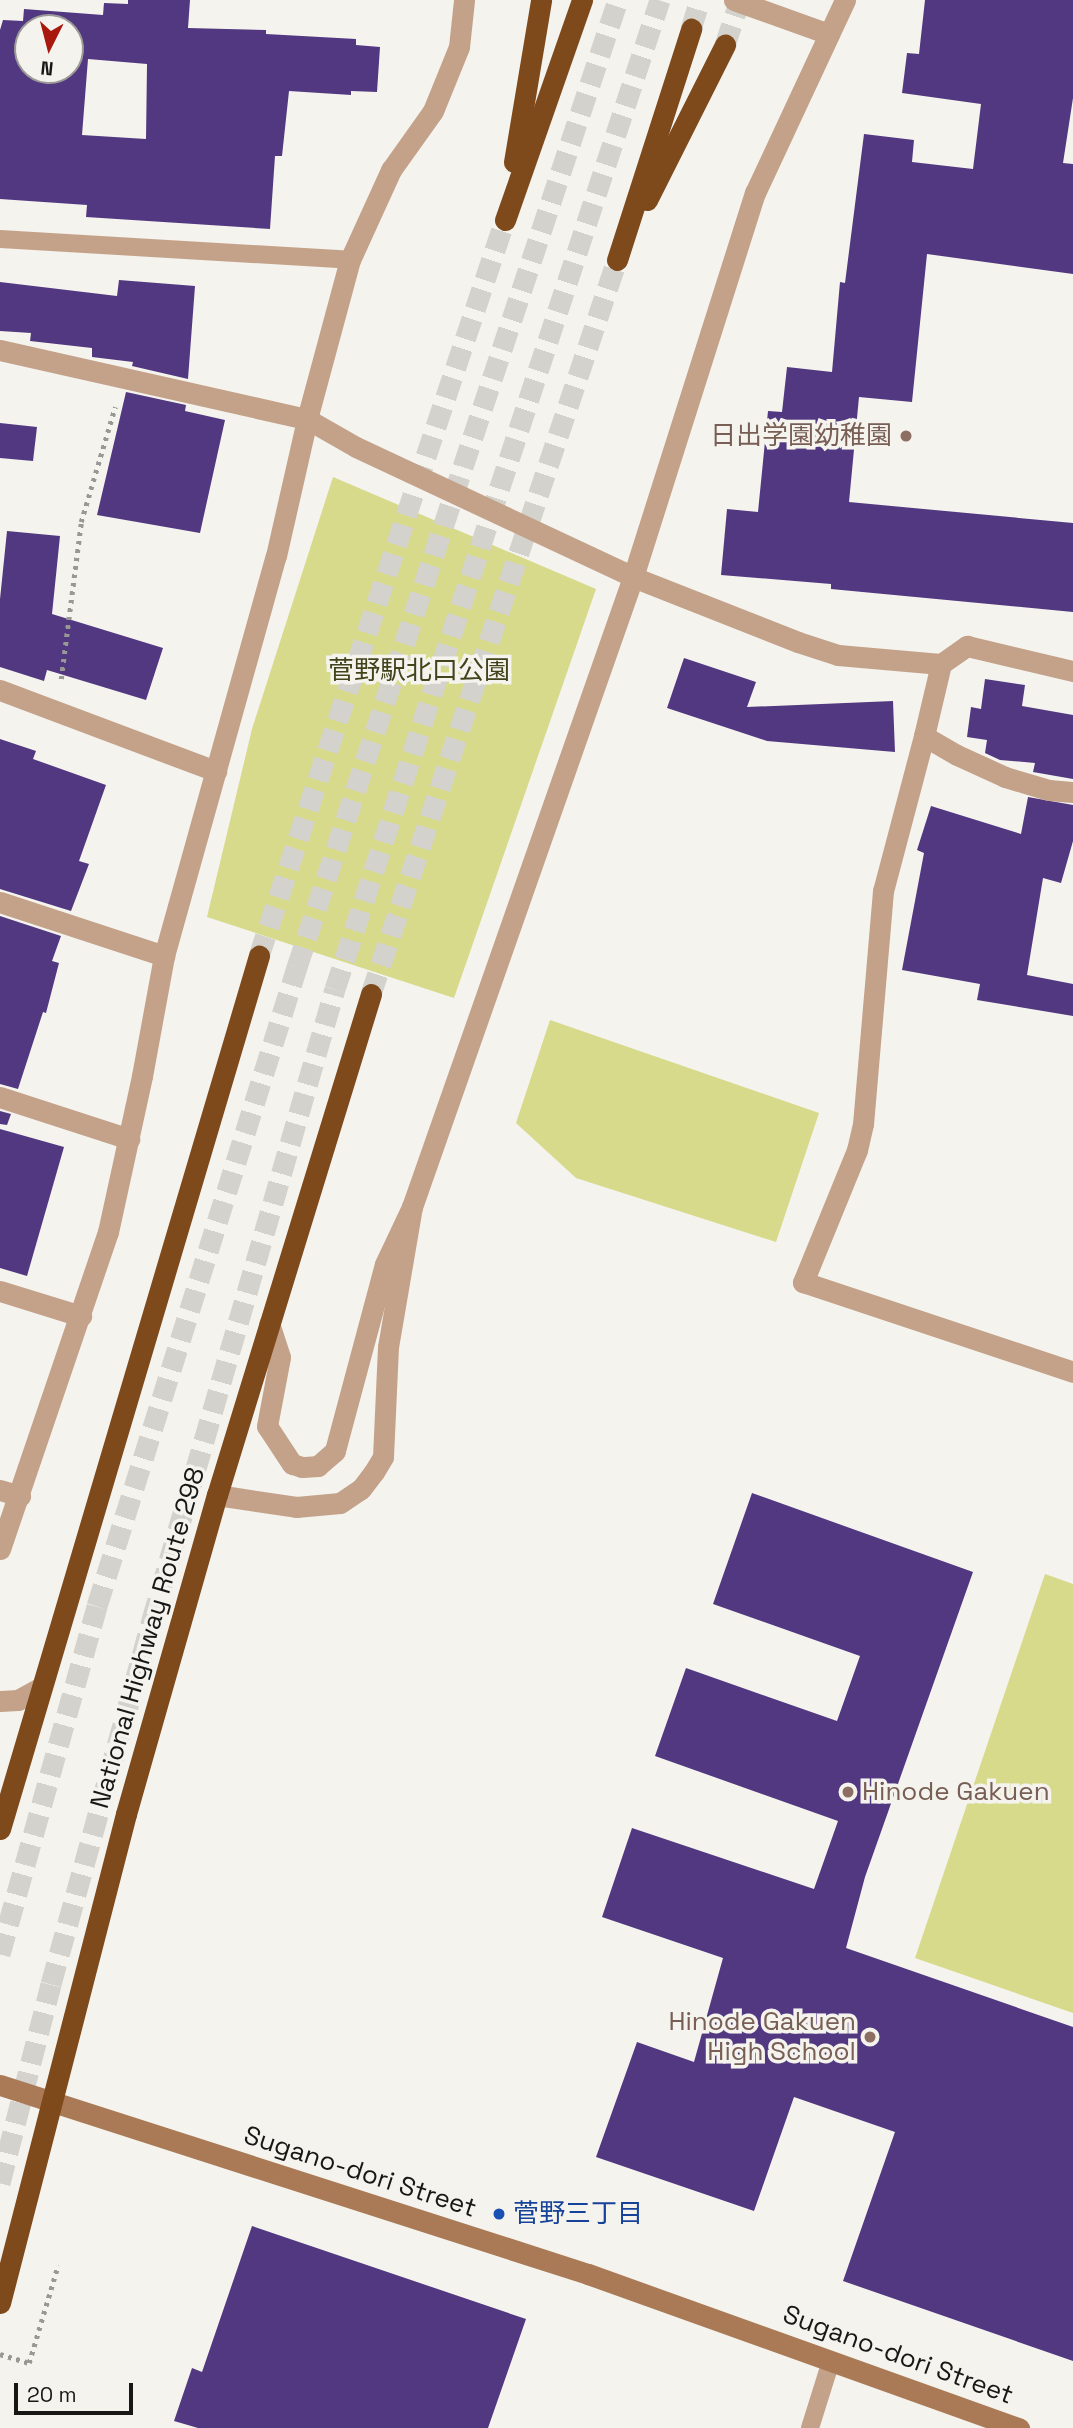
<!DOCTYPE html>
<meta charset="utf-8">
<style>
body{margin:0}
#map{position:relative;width:1073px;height:2428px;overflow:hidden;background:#f4f3ee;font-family:"Space Grotesk","Noto Sans JP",sans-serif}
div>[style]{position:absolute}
.green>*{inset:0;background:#d7da8a}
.building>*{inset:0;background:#523880}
.highway-tunnel>*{height:21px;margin-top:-10.5px;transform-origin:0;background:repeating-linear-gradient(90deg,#d3d2cd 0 21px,transparent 0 31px)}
.path>*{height:4.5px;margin-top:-2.25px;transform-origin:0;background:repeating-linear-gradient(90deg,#989894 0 3.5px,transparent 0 8.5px)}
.lane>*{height:18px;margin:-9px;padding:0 9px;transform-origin:9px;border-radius:9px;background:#c4a28a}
.street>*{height:21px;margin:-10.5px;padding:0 10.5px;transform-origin:10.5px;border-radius:10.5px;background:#c4a28a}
.secondary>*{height:21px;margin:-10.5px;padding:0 10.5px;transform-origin:10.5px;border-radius:10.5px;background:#aa7a56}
.highway>*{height:21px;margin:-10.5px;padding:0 10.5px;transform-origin:10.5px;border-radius:10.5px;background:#7e491b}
.dots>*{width:19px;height:19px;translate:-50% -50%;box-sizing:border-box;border:4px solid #f4f3ee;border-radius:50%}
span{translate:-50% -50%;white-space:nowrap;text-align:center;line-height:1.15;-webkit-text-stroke:7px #f4f3ee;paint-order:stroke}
.education-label{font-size:26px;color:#785e54}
.right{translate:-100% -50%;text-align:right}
.left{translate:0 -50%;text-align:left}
.park-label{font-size:26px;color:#42431b}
.street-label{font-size:26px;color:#171715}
.transit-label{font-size:26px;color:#164399}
.north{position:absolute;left:14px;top:14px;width:70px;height:70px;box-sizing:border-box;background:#f4f3ee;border:2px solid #9c9b97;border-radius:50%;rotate:186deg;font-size:19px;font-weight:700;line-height:28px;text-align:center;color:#171715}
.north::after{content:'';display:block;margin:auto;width:24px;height:32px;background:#a9180c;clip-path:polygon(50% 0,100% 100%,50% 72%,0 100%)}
.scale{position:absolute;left:14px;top:2383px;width:119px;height:32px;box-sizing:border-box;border:4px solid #171715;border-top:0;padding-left:9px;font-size:21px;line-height:24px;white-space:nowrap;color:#171715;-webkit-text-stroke:5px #f4f3ee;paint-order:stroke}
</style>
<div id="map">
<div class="green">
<div style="clip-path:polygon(333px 477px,596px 589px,454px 998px,207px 917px,252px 729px)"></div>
<div style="clip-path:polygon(550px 1020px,819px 1113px,776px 1242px,576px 1178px,516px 1123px)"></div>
<div style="clip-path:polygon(1045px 1574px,1073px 1584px,1073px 2013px,915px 1958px)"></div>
</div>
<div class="building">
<div style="clip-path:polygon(evenodd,128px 0,190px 0,188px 28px,266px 30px,266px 34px,356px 39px,356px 45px,380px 47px,377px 92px,351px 91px,351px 95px,289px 91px,282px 156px,275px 156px,270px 229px,86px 217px,87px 205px,0 199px,0 30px,3px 20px,23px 21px,24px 9px,103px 15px,104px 3px,128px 4px,128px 0,28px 28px,70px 28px,70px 70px,28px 70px,28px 28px,128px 0,88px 59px,147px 64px,146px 139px,82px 135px,88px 59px)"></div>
<div style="clip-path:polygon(925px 0,1073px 0,1073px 98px,1063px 163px,1073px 164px,1073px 274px,927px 254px,912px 402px,859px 397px,849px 502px,1073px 523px,1073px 612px,831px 589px,831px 584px,721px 575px,727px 509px,758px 512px,768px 411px,782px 412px,787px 367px,832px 372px,840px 282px,845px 283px,864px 134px,914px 140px,912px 162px,973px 169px,981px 104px,902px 93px,907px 53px,919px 54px)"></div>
<div style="clip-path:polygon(119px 280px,195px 286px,188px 379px,132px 366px,133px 362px,92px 357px,92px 348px,30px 341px,31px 333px,0 331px,0 282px,117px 296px)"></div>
<div style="clip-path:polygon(126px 392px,186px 405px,185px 411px,225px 420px,200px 533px,97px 515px)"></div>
<div style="clip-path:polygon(0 423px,37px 427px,33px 461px,0 458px)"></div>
<div style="clip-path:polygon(7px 531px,60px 536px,52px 614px,163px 648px,146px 700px,47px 670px,44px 681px,0 667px,0 599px)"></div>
<div style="clip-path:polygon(684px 658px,756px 682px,747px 707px,893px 701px,895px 752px,767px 741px,667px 708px)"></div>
<div style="clip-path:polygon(985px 679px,1025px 685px,1022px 706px,1073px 715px,1073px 779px,1033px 772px,1035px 763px,1000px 760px,985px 753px,987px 740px,967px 737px,971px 707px,981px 709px)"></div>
<div style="clip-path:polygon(0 739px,36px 751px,33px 759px,106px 785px,79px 861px,89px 864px,71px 911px,0 889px)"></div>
<div style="clip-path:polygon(1028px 797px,1073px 805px,1073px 841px,1061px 883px,1043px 878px,1027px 975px,1073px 984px,1073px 1016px,977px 1000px,980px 984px,902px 970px,924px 853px,917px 850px,931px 806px,1021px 834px)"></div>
<div style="clip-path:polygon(0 916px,61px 936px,52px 961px,59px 963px,46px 1013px,43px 1012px,18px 1089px,0 1084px)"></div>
<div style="clip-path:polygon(0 1111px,11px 1114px,7px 1125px,0 1124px)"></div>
<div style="clip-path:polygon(0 1129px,64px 1147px,27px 1276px,0 1268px)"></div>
<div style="clip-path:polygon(752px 1493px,973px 1572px,865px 1877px,846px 1948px,1073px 2027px,1073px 2361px,843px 2281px,895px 2132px,794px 2097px,754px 2211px,596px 2157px,637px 2042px,694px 2062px,723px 1958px,602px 1917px,632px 1828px,814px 1889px,838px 1821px,655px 1756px,686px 1668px,837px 1721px,860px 1656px,713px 1604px)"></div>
<div style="clip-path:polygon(252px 2226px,526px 2319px,488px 2428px,198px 2428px,174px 2421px,192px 2368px,202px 2372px)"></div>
</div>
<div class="highway-tunnel">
<div style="left:691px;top:29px;width:30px;rotate:-73deg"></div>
<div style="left:725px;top:45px;width:47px;rotate:-71.6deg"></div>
<div style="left:259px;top:956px;width:776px;rotate:-71.52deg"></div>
<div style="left:371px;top:994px;width:774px;rotate:-71.47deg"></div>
<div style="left:0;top:1954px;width:361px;rotate:-74.4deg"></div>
<div style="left:97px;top:1606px;width:670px;rotate:-72.62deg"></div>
<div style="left:297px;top:967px;width:1019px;rotate:-71.64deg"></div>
<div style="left:0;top:2183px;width:205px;rotate:-75.6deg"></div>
<div style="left:51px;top:1984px;width:378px;rotate:-74.5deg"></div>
<div style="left:152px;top:1620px;width:657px;rotate:-73.83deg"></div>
<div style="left:335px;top:989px;width:1041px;rotate:-71.81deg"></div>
</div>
<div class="path">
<div style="left:61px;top:679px;width:158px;rotate:-82.7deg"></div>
<div style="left:81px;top:522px;width:120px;rotate:-73.5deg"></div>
<div style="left:0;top:2354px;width:30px;rotate:17deg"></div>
<div style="left:29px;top:2363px;width:102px;rotate:-73.5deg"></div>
</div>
<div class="lane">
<div style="left:0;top:239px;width:351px;rotate:3.4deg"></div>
<div style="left:810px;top:2428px;width:70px;rotate:-72.6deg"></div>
</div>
<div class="street">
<div style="left:734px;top:0;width:101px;rotate:19.7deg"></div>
<div style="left:0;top:350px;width:315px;rotate:12.7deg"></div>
<div style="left:307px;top:419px;width:56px;rotate:29.7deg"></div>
<div style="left:356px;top:447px;width:306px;rotate:25.1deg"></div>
<div style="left:633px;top:577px;width:177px;rotate:21.5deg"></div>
<div style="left:798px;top:642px;width:42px;rotate:18deg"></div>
<div style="left:838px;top:655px;width:103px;rotate:5deg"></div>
<div style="left:941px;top:664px;width:32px;rotate:-35deg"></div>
<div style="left:967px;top:646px;width:109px;rotate:13.3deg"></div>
<div style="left:941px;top:664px;width:74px;rotate:103.3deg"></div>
<div style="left:924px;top:736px;width:38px;rotate:30deg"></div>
<div style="left:957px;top:755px;width:53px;rotate:24.6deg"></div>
<div style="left:1005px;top:777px;width:46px;rotate:16.5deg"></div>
<div style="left:1049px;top:790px;width:24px;rotate:5deg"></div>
<div style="left:0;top:690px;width:231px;rotate:20.6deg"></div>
<div style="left:924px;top:736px;width:160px;rotate:104.8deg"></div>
<div style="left:883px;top:891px;width:234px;rotate:94.9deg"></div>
<div style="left:863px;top:1124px;width:27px;rotate:103deg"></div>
<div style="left:857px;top:1150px;width:143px;rotate:112.2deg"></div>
<div style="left:803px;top:1282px;width:285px;rotate:18.4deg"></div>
<div style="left:0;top:902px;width:173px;rotate:18.2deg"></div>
<div style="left:0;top:1097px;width:136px;rotate:18deg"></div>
<div style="left:412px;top:1207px;width:668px;rotate:-70.67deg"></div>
<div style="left:633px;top:577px;width:403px;rotate:-72.4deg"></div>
<div style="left:755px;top:193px;width:213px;rotate:-65deg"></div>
<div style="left:0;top:1291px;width:85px;rotate:17.2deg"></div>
<div style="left:0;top:1490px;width:21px;rotate:17deg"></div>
<div style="left:217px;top:1495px;width:80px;rotate:8.6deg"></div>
<div style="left:296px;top:1507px;width:44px;rotate:-5.2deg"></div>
<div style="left:340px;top:1503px;width:25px;rotate:-34deg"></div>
<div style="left:361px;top:1489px;width:21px;rotate:-53deg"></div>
<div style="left:374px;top:1472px;width:17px;rotate:-59deg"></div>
<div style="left:383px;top:1457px;width:110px;rotate:-87.4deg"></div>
<div style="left:388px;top:1347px;width:142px;rotate:-80.3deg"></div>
<div style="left:412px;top:1207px;width:63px;rotate:115.3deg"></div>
<div style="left:385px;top:1264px;width:194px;rotate:105deg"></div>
<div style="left:335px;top:1451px;width:23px;rotate:139deg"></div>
<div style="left:318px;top:1466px;width:16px;rotate:176deg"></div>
<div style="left:302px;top:1467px;width:10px;rotate:-163deg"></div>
<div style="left:292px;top:1464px;width:45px;rotate:-123.3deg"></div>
<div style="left:267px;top:1426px;width:70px;rotate:-79.3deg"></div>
<div style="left:280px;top:1357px;width:35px;rotate:-108deg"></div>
<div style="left:0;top:1549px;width:335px;rotate:-71.2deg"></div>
<div style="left:108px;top:1232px;width:160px;rotate:-77.7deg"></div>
<div style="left:142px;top:1076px;width:122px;rotate:-79.6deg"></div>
<div style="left:164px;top:956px;width:415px;rotate:-74.4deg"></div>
<div style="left:276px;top:556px;width:140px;rotate:-77.2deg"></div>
<div style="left:307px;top:419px;width:165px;rotate:-74.9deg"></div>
<div style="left:350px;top:260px;width:99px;rotate:-65.5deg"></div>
<div style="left:391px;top:170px;width:72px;rotate:-54.6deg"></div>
<div style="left:433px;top:111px;width:69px;rotate:-67.9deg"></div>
<div style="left:459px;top:47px;width:47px;rotate:-83.9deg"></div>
<div style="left:0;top:1701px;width:18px;rotate:-3deg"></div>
<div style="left:18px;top:1700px;width:26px;rotate:-29deg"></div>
</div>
<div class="secondary">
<div style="left:0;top:2085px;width:618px;rotate:17.82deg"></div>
<div style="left:588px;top:2274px;width:458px;rotate:19.7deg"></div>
</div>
<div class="highway">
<div style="left:514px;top:162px;width:164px;rotate:-80.5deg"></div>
<div style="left:647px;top:200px;width:174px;rotate:-63.3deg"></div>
<div style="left:505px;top:220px;width:233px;rotate:-70.7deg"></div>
<div style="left:617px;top:260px;width:243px;rotate:-72.2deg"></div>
<div style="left:0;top:1829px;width:911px;rotate:-73.48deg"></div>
<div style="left:0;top:2303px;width:505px;rotate:-75.55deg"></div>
<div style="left:126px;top:1814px;width:332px;rotate:-74.1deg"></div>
<div style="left:217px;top:1495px;width:524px;rotate:-72.91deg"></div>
</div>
<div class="dots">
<div style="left:906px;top:436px;background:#8d6e63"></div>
<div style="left:848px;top:1792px;background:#8d6e63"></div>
<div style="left:870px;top:2037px;background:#8d6e63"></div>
<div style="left:499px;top:2214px;background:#1a4fb4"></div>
</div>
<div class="education-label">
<span class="right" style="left:892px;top:436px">日出学園幼稚園</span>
<span class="left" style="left:862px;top:1792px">Hinode Gakuen</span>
<span class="right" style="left:856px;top:2037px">Hinode Gakuen<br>High School</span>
</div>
<div class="park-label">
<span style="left:419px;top:671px">菅野駅北口公園</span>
</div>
<div class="street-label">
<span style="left:148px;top:1638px;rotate:-74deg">National Highway Route 298</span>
<span style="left:360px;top:2172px;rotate:18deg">Sugano-dori Street</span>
<span style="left:898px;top:2355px;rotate:20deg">Sugano-dori Street</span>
</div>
<div class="transit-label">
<span class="left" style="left:513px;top:2214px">菅野三丁目</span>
</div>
<div class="north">N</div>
<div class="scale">20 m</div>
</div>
